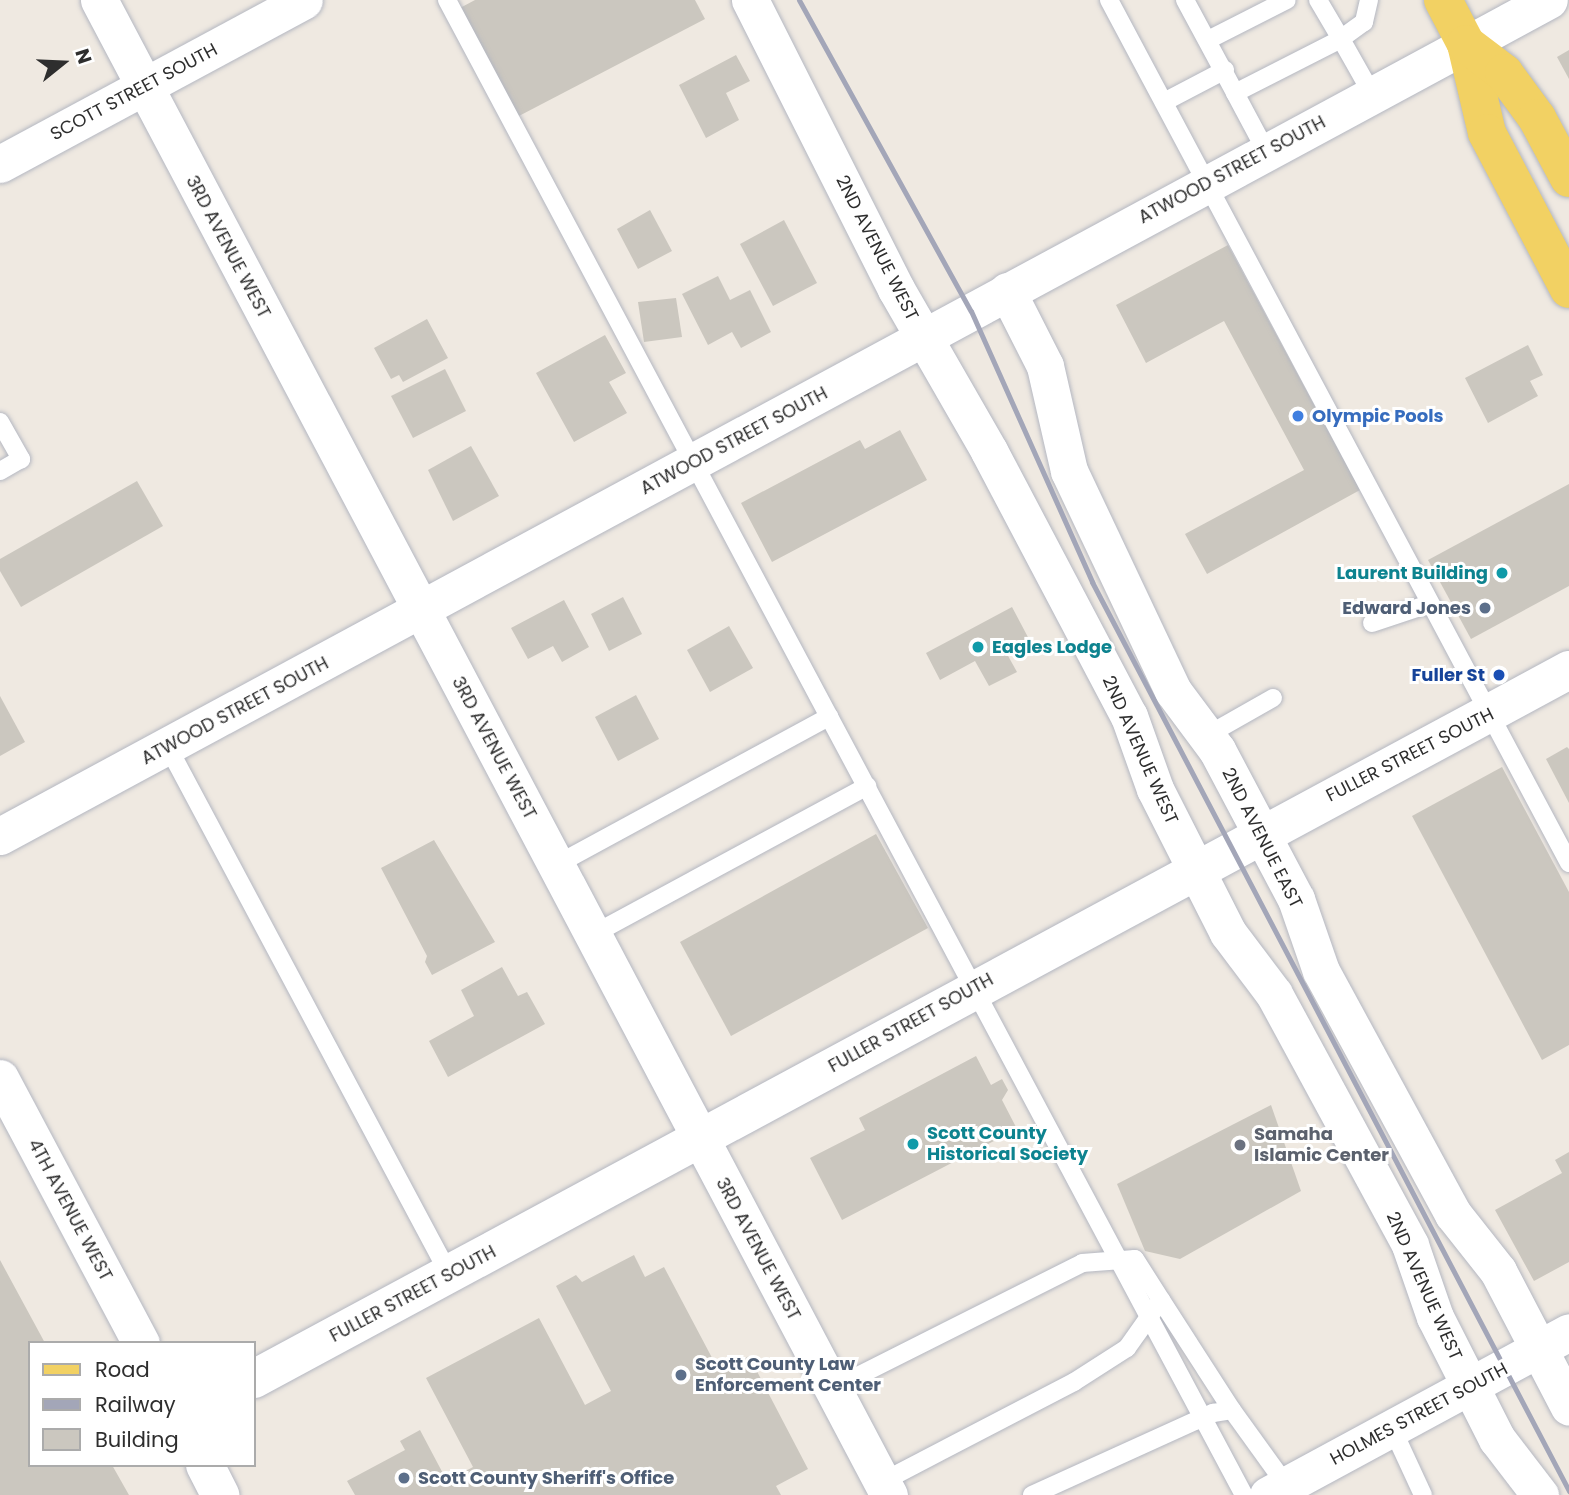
<!DOCTYPE html>
<style>
body{margin:0}
#map{position:relative;width:1569px;height:1495px;overflow:hidden;background:#efe9e1;font-family:Poppins,sans-serif}
div>[style]{position:absolute}
.building>*{inset:0;background:#cbc7bf}
.roads{filter:drop-shadow(0 0 2px #b4b7c1) drop-shadow(0 0 2px #b4b7c1)}
.service>*{height:18px;margin:-9px;padding:0 9px;transform-origin:9px;border-radius:9px;background:#fff}
.minor>*{height:37px;margin:-18.5px;padding:0 18.5px;transform-origin:18.5px;border-radius:18.5px;background:#fff}
.tertiary>*{height:38px;margin:-19px;padding:0 19px;transform-origin:19px;border-radius:19px;background:#fff}
.primary>*{height:38px;margin:-19px;padding:0 19px;transform-origin:19px;border-radius:19px;background:#f2d163}
.rail>*{height:5px;margin:-2.5px;padding:0 2.5px;transform-origin:2.5px;border-radius:2.5px;background:#a3a6b8}
.dots>*{width:19px;height:19px;translate:-50% -50%;box-sizing:border-box;border:4px solid #fff;border-radius:50%}
span{translate:-50% -50%;white-space:nowrap;text-align:center;line-height:1.15;-webkit-text-stroke:6px #fff;paint-order:stroke}
.street-label{font-size:18px;color:#2e2e2e}
.shop-label{font-size:18px;color:#366cbe;font-weight:700}
.left{translate:0 -50%;text-align:left}
.culture-label{font-size:18px;color:#0d838f;font-weight:700}
.right{translate:-100% -50%;text-align:right}
.service-label{font-size:18px;color:#4e5e75;font-weight:700}
.transit-label{font-size:18px;color:#164399;font-weight:700}
.worship-label{font-size:18px;color:#5b616d;font-weight:700}
.legend{position:absolute;left:28px;top:1341px;width:228px;height:126px;box-sizing:border-box;background:#fff;border:2px solid #ababab;margin:0;padding:9px 12px;list-style:none;font-size:21px;color:#2e2e2e}
.legend li{display:flex;align-items:center;gap:14px;height:35px}
.legend b{width:35px;border:2px solid #ababab}
.north{position:absolute;left:28px;top:28px;width:70px;height:70px;-webkit-text-stroke:5px #fff;paint-order:stroke;rotate:72deg;font-size:19px;font-weight:700;line-height:28px;text-align:center;color:#2e2e2e}
.north::after{content:'';display:block;margin:auto;width:24px;height:32px;background:#2e2e2e;clip-path:polygon(50% 0,100% 100%,50% 72%,0 100%)}
</style>
<div id="map">
<div class="building">
<div style="clip-path:polygon(475px 0,695px 0,705px 19px,517px 117px,460px 8px)"></div>
<div style="clip-path:polygon(1569px 50px,1569px 79px,1557px 57px)"></div>
<div style="clip-path:polygon(736px 55px,750px 81px,726px 93px,739px 120px,706px 138px,679px 85px)"></div>
<div style="clip-path:polygon(650px 210px,672px 251px,638px 269px,617px 229px)"></div>
<div style="clip-path:polygon(784px 220px,817px 283px,773px 306px,740px 244px)"></div>
<div style="clip-path:polygon(1228px 245px,1360px 490px,1207px 574px,1185px 534px,1304px 470px,1224px 321px,1146px 363px,1116px 305px)"></div>
<div style="clip-path:polygon(718px 276px,730px 300px,750px 290px,771px 332px,741px 348px,732px 332px,708px 345px,682px 294px)"></div>
<div style="clip-path:polygon(676px 298px,682px 337px,644px 342px,638px 302px)"></div>
<div style="clip-path:polygon(427px 319px,448px 358px,403px 382px,399px 375px,391px 379px,374px 348px)"></div>
<div style="clip-path:polygon(605px 335px,626px 373px,609px 382px,627px 413px,574px 442px,536px 373px)"></div>
<div style="clip-path:polygon(1528px 345px,1543px 375px,1530px 381px,1538px 396px,1488px 423px,1465px 378px)"></div>
<div style="clip-path:polygon(445px 369px,466px 411px,413px 438px,391px 396px)"></div>
<div style="clip-path:polygon(900px 430px,927px 480px,772px 562px,741px 503px,860px 440px,865px 449px)"></div>
<div style="clip-path:polygon(471px 446px,499px 496px,453px 521px,428px 470px)"></div>
<div style="clip-path:polygon(137px 481px,163px 526px,21px 607px,0 571px,0 559px)"></div>
<div style="clip-path:polygon(1569px 484px,1569px 586px,1471px 639px,1428px 560px)"></div>
<div style="clip-path:polygon(623px 597px,642px 634px,609px 651px,591px 614px)"></div>
<div style="clip-path:polygon(564px 600px,589px 647px,562px 662px,553px 646px,528px 659px,511px 628px)"></div>
<div style="clip-path:polygon(1012px 607px,1030px 641px,1007px 654px,1017px 672px,989px 686px,975px 661px,940px 680px,926px 653px)"></div>
<div style="clip-path:polygon(729px 626px,753px 668px,710px 692px,687px 650px)"></div>
<div style="clip-path:polygon(636px 695px,659px 739px,618px 761px,595px 717px)"></div>
<div style="clip-path:polygon(0 696px,25px 742px,0 756px)"></div>
<div style="clip-path:polygon(1567px 747px,1569px 749px,1569px 803px,1546px 759px)"></div>
<div style="clip-path:polygon(1502px 767px,1569px 892px,1569px 1045px,1542px 1060px,1412px 816px)"></div>
<div style="clip-path:polygon(876px 834px,928px 928px,731px 1036px,680px 942px)"></div>
<div style="clip-path:polygon(434px 840px,495px 942px,432px 975px,425px 962px,427px 956px,381px 868px)"></div>
<div style="clip-path:polygon(502px 967px,518px 996px,527px 992px,545px 1024px,448px 1077px,429px 1041px,474px 1016px,461px 990px)"></div>
<div style="clip-path:polygon(976px 1056px,991px 1085px,1002px 1079px,1008px 1090px,1002px 1100px,1017px 1129px,842px 1220px,810px 1158px,865px 1130px,859px 1118px)"></div>
<div style="clip-path:polygon(1271px 1105px,1301px 1191px,1180px 1259px,1145px 1251px,1117px 1184px)"></div>
<div style="clip-path:polygon(1569px 1152px,1569px 1262px,1534px 1281px,1495px 1210px,1562px 1173px,1555px 1160px)"></div>
<div style="clip-path:polygon(634px 1255px,645px 1277px,664px 1267px,719px 1371px,749px 1356px,808px 1469px,776px 1486px,781px 1495px,355px 1495px,347px 1481px,405px 1450px,400px 1441px,420px 1430px,447px 1481px,473px 1467px,426px 1378px,539px 1318px,585px 1405px,611px 1391px,556px 1286px,576px 1275px,582px 1282px)"></div>
<div style="clip-path:polygon(0 1260px,45px 1343px,30px 1343px,30px 1465px,112px 1465px,129px 1495px,0 1495px)"></div>
</div>
<div class="roads">
<div class="service">
<div style="left:447px;top:0;width:1694px;rotate:61.94deg"></div>
<div style="left:1109px;top:0;width:978px;rotate:61.94deg"></div>
<div style="left:1185px;top:0;width:106px;rotate:61.7deg"></div>
<div style="left:1235px;top:93px;width:119px;rotate:-27deg"></div>
<div style="left:1341px;top:39px;width:45px;rotate:-120.5deg"></div>
<div style="left:1369px;top:0;width:23px;rotate:103deg"></div>
<div style="left:1364px;top:22px;width:29px;rotate:144deg"></div>
<div style="left:1341px;top:39px;width:63px;rotate:60.6deg"></div>
<div style="left:1210px;top:39px;width:86px;rotate:-26.9deg"></div>
<div style="left:1235px;top:93px;width:66px;rotate:61.9deg"></div>
<div style="left:1164px;top:102px;width:69px;rotate:-27.7deg"></div>
<div style="left:0;top:422px;width:43px;rotate:60.4deg"></div>
<div style="left:21px;top:459px;width:24px;rotate:150deg"></div>
<div style="left:1372px;top:623px;width:60px;rotate:-18.4deg"></div>
<div style="left:1206px;top:736px;width:77px;rotate:-29.6deg"></div>
<div style="left:168px;top:747px;width:597px;rotate:61.93deg"></div>
<div style="left:556px;top:865px;width:311px;rotate:-28.5deg"></div>
<div style="left:592px;top:935px;width:313px;rotate:-28.4deg"></div>
<div style="left:1161px;top:1300px;width:131px;rotate:57.2deg"></div>
<div style="left:832px;top:1389px;width:280px;rotate:-26.7deg"></div>
<div style="left:1082px;top:1263px;width:53px;rotate:-4.3deg"></div>
<div style="left:1135px;top:1259px;width:49px;rotate:57.6deg"></div>
<div style="left:1161px;top:1300px;width:59px;rotate:125.3deg"></div>
<div style="left:1127px;top:1348px;width:63px;rotate:147.3deg"></div>
<div style="left:1074px;top:1382px;width:216px;rotate:152.5deg"></div>
<div style="left:1392px;top:1428px;width:74px;rotate:65.2deg"></div>
<div style="left:1032px;top:1495px;width:199px;rotate:-24.4deg"></div>
<div style="left:1213px;top:1413px;width:19px;rotate:-9deg"></div>
<div style="left:1232px;top:1410px;width:92px;rotate:54.2deg"></div>
</div>
<div class="minor">
<div style="left:99px;top:0;width:1691px;rotate:62.15deg"></div>
<div style="left:750px;top:0;width:324px;rotate:63.2deg"></div>
<div style="left:896px;top:289px;width:187px;rotate:60.1deg"></div>
<div style="left:989px;top:451px;width:300px;rotate:62.2deg"></div>
<div style="left:1129px;top:716px;width:77px;rotate:70.4deg"></div>
<div style="left:1155px;top:789px;width:161px;rotate:63.1deg"></div>
<div style="left:1228px;top:933px;width:76px;rotate:53deg"></div>
<div style="left:1274px;top:994px;width:285px;rotate:61.5deg"></div>
<div style="left:1410px;top:1245px;width:76px;rotate:70.9deg"></div>
<div style="left:1435px;top:1317px;width:137px;rotate:63.1deg"></div>
<div style="left:1497px;top:1439px;width:71px;rotate:52.5deg"></div>
<div style="left:0;top:164px;width:345px;rotate:-28.3deg"></div>
<div style="left:1007px;top:291px;width:84px;rotate:63.1deg"></div>
<div style="left:1045px;top:366px;width:108px;rotate:77.1deg"></div>
<div style="left:1069px;top:471px;width:243px;rotate:64.7deg"></div>
<div style="left:1173px;top:691px;width:74px;rotate:53.3deg"></div>
<div style="left:1217px;top:750px;width:169px;rotate:62.1deg"></div>
<div style="left:1296px;top:899px;width:76px;rotate:70.9deg"></div>
<div style="left:1321px;top:971px;width:277px;rotate:61.5deg"></div>
<div style="left:1453px;top:1214px;width:73px;rotate:51.7deg"></div>
<div style="left:1498px;top:1271px;width:153px;rotate:62.4deg"></div>
<div style="left:0;top:836px;width:1760px;rotate:-28.36deg"></div>
<div style="left:0;top:1078px;width:300px;rotate:62deg"></div>
<div style="left:1268px;top:1495px;width:342px;rotate:-28.4deg"></div>
</div>
<div class="tertiary">
<div style="left:254px;top:1379px;width:1494px;rotate:-28.33deg"></div>
<div style="left:205px;top:1465px;width:34px;rotate:63deg"></div>
</div>
<div class="primary">
<div style="left:1443px;top:0;width:50px;rotate:62.4deg"></div>
<div style="left:1466px;top:44px;width:91px;rotate:76.7deg"></div>
<div style="left:1487px;top:133px;width:176px;rotate:62.3deg"></div>
<div style="left:1466px;top:44px;width:48px;rotate:37.3deg"></div>
<div style="left:1504px;top:73px;width:56px;rotate:53.7deg"></div>
<div style="left:1537px;top:118px;width:68px;rotate:61.9deg"></div>
</div>
</div>
<div class="rail">
<div style="left:799px;top:0;width:355px;rotate:61.1deg"></div>
<div style="left:971px;top:311px;width:297px;rotate:65.9deg"></div>
<div style="left:1092px;top:582px;width:1027px;rotate:62.31deg"></div>
</div>
<div class="dots">
<div style="left:1298px;top:416px;background:#3f7fe0"></div>
<div style="left:1502px;top:573px;background:#0f9aa8"></div>
<div style="left:1485px;top:608px;background:#5c6f8a"></div>
<div style="left:978px;top:647px;background:#0f9aa8"></div>
<div style="left:1499px;top:675px;background:#1a4fb4"></div>
<div style="left:913px;top:1144px;background:#0f9aa8"></div>
<div style="left:1240px;top:1145px;background:#6b7280"></div>
<div style="left:681px;top:1375px;background:#5c6f8a"></div>
<div style="left:404px;top:1478px;background:#5c6f8a"></div>
</div>
<div class="street-label">
<span style="left:134px;top:92px;rotate:-28deg">SCOTT STREET SOUTH</span>
<span style="left:1232px;top:170px;rotate:-28deg">ATWOOD STREET SOUTH</span>
<span style="left:228px;top:247px;rotate:62deg">3RD AVENUE WEST</span>
<span style="left:877px;top:248px;rotate:63deg">2ND AVENUE WEST</span>
<span style="left:734px;top:441px;rotate:-28deg">ATWOOD STREET SOUTH</span>
<span style="left:235px;top:711px;rotate:-28deg">ATWOOD STREET SOUTH</span>
<span style="left:494px;top:748px;rotate:62deg">3RD AVENUE WEST</span>
<span style="left:1140px;top:750px;rotate:66deg">2ND AVENUE WEST</span>
<span style="left:1410px;top:755px;rotate:-27deg">FULLER STREET SOUTH</span>
<span style="left:1262px;top:838px;rotate:63deg">2ND AVENUE EAST</span>
<span style="left:911px;top:1023px;rotate:-29deg">FULLER STREET SOUTH</span>
<span style="left:70px;top:1210px;rotate:62deg">4TH AVENUE WEST</span>
<span style="left:758px;top:1249px;rotate:62deg">3RD AVENUE WEST</span>
<span style="left:1424px;top:1286px;rotate:66deg">2ND AVENUE WEST</span>
<span style="left:413px;top:1294px;rotate:-28deg">FULLER STREET SOUTH</span>
<span style="left:1419px;top:1414px;rotate:-28deg">HOLMES STREET SOUTH</span>
</div>
<div class="shop-label">
<span class="left" style="left:1312px;top:416px">Olympic Pools</span>
</div>
<div class="culture-label">
<span class="right" style="left:1488px;top:573px">Laurent Building</span>
<span class="left" style="left:992px;top:647px">Eagles Lodge</span>
<span class="left" style="left:927px;top:1144px">Scott County<br>Historical Society</span>
</div>
<div class="service-label">
<span class="right" style="left:1471px;top:608px">Edward Jones</span>
<span class="left" style="left:695px;top:1375px">Scott County Law<br>Enforcement Center</span>
<span class="left" style="left:418px;top:1478px">Scott County Sheriff's Office</span>
</div>
<div class="transit-label">
<span class="right" style="left:1485px;top:675px">Fuller St</span>
</div>
<div class="worship-label">
<span class="left" style="left:1254px;top:1145px">Samaha<br>Islamic Center</span>
</div>
<ul class="legend">
<li><b style="height:9px;background:#f2d163"></b>Road</li>
<li><b style="height:9px;background:#a3a6b8"></b>Railway</li>
<li><b style="height:19px;background:#cbc7bf"></b>Building</li>
</ul>
<div class="north">N</div>
</div>
